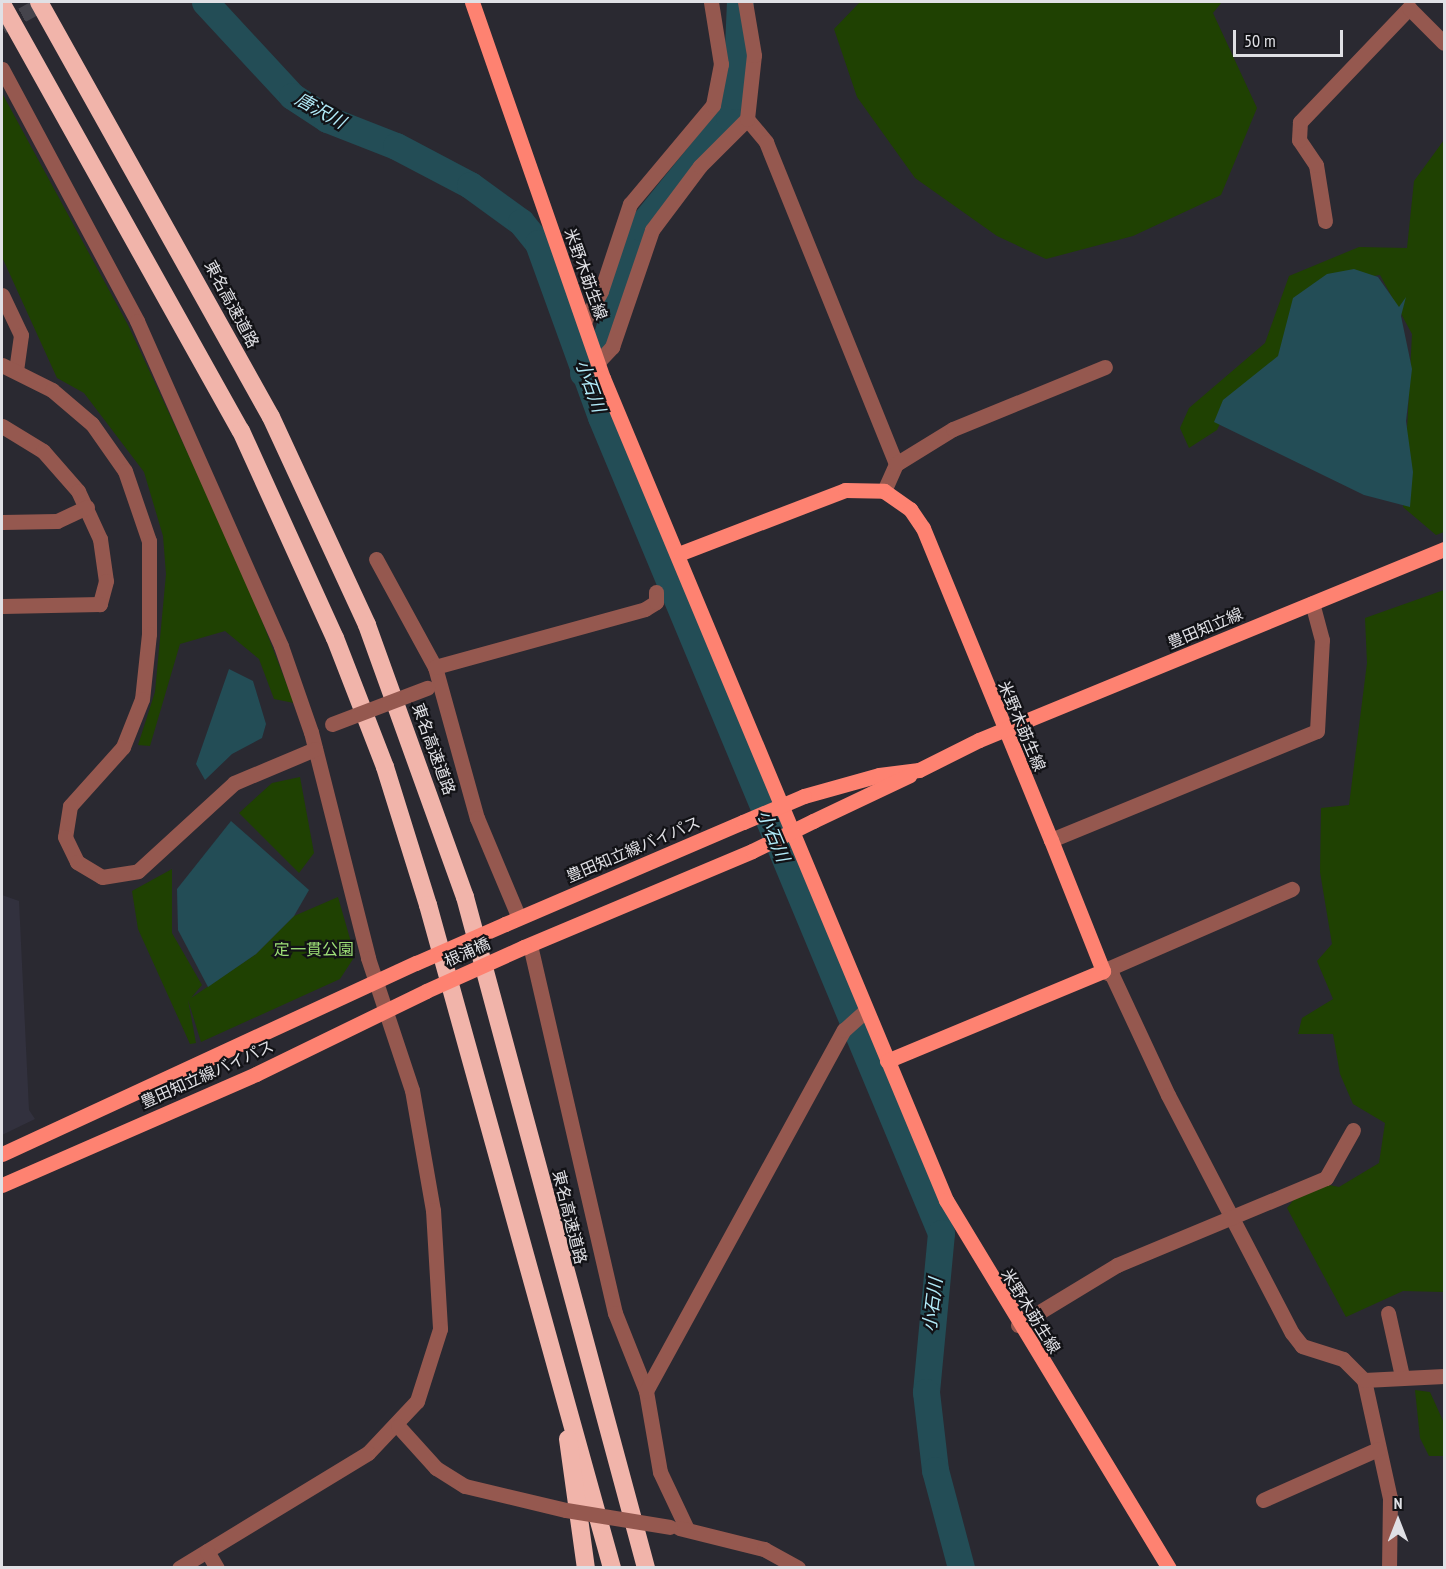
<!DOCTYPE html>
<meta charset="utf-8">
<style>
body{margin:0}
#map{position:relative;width:1446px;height:1569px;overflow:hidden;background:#2a2931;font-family:"PT Sans Narrow","Noto Sans JP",sans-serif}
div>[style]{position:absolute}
.built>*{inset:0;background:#32313e}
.green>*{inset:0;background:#1f4102}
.water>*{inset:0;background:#234d56}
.river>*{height:27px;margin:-13.5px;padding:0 13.5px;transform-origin:13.5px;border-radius:13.5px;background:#234d56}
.minor-tunnel>*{height:15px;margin-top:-7.5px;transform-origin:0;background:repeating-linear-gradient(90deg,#45444c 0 15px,transparent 0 23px)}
.minor>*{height:15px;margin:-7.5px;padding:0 7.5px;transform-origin:7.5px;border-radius:7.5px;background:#95584f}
.major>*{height:15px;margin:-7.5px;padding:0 7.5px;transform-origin:7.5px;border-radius:7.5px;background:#fe8271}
.highway>*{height:18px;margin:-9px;padding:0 9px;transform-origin:9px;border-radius:9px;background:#f1b4aa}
.minor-bridge>*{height:15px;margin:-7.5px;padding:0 7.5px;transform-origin:7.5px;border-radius:7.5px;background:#95584f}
.major-bridge>*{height:15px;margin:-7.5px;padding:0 7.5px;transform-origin:7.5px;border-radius:7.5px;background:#fe8271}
span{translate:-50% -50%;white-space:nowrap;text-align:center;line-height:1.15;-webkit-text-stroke:4.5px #121216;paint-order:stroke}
.street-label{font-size:16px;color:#e0e0e5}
.park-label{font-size:16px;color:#9ddf77}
.water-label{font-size:18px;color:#b2ebf9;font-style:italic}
.frame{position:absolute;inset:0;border:3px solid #e0e0e5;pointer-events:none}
.north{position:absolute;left:1368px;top:1491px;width:60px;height:60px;-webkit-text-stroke:4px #121216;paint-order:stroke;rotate:0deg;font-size:16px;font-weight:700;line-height:24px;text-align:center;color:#e0e0e5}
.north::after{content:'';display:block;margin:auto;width:21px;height:27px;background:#e0e0e5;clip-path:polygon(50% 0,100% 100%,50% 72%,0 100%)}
.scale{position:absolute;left:1233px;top:30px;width:110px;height:27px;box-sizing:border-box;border:3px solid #e0e0e5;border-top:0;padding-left:8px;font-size:18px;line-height:21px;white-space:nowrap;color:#e0e0e5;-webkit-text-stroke:4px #121216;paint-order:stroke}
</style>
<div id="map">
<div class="built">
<div style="clip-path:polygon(2px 895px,19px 901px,29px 1110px,35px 1119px,2px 1135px)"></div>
</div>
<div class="green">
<div style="clip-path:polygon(860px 2px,1222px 2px,1213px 13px,1257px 108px,1221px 195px,1133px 236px,1046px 259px,997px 236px,915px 178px,857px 97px,834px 29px)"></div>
<div style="clip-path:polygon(2px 93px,128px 325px,243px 572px,294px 703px,274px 699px,259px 659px,225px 631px,180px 644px,150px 746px,138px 745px,155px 692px,166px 574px,163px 536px,144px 472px,84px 393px,57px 378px,2px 257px)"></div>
<div style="clip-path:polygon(1444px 140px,1444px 532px,1436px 535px,1403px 507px,1412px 334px,1380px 275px,1336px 282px,1258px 391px,1227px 409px,1217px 430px,1189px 448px,1180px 428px,1189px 408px,1265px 343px,1289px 276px,1359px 247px,1407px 248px,1414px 181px)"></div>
<div style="clip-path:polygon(1444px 590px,1444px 1292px,1403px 1291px,1346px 1317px,1287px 1208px,1309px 1181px,1339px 1187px,1379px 1163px,1385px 1123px,1353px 1104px,1340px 1074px,1333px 1034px,1298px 1034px,1302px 1018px,1333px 999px,1317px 961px,1332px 944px,1320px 872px,1321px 808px,1349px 805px,1367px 663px,1365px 618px)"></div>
<div style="clip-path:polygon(300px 777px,314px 853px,299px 873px,239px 813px,272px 783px)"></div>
<div style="clip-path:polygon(172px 869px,172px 933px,202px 985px,191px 998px,256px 954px,294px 916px,338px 897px,355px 956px,340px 979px,201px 1042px,188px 1000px,196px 1043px,190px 1044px,138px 929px,132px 891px)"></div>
<div style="clip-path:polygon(1415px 1390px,1430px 1392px,1444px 1423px,1444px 1456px,1429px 1456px,1420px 1438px)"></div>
</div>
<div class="water">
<div style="clip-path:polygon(1354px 269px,1378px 277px,1399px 307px,1406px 297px,1401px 316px,1412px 369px,1406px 421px,1413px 472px,1410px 507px,1364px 495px,1214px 422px,1223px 400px,1278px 356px,1293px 298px,1327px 274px)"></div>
<div style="clip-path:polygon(229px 669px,253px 681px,266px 724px,262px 738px,232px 754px,205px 780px,196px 764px)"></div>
<div style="clip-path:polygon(231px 821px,309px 890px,294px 916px,256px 954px,208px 987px,178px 930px,177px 889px)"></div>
</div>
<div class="river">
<div style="left:205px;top:2px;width:128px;rotate:47.2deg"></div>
<div style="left:292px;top:96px;width:42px;rotate:33.3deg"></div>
<div style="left:327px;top:119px;width:74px;rotate:21.4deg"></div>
<div style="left:396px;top:146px;width:84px;rotate:27.8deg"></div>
<div style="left:470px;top:185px;width:63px;rotate:36deg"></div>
<div style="left:521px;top:222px;width:27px;rotate:51deg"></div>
<div style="left:538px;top:243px;width:185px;rotate:70.1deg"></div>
<div style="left:601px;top:417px;width:884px;rotate:67.38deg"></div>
<div style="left:941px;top:1233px;width:160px;rotate:95.4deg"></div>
<div style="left:926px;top:1392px;width:79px;rotate:83.4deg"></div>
<div style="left:935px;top:1470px;width:101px;rotate:75.1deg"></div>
<div style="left:583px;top:373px;width:42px;rotate:-56.7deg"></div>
<div style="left:606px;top:338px;width:116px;rotate:-73deg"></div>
<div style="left:640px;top:227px;width:141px;rotate:-51deg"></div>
<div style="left:729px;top:117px;width:22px;rotate:-72deg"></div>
<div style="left:736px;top:96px;width:94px;rotate:-87.6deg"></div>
</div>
<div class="minor-tunnel">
<div style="left:2px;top:26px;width:49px;rotate:-29.2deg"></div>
</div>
<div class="minor">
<div style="left:2px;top:69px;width:286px;rotate:61.8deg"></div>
<div style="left:137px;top:321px;width:355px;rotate:66.1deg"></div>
<div style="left:281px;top:646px;width:91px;rotate:70.8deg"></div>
<div style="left:311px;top:732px;width:233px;rotate:75.8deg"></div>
<div style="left:368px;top:958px;width:139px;rotate:71.6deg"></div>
<div style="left:412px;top:1090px;width:122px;rotate:80.1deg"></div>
<div style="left:433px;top:1210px;width:119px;rotate:86.6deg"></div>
<div style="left:440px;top:1329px;width:76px;rotate:107.7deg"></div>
<div style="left:417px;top:1401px;width:71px;rotate:133.3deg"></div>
<div style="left:368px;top:1453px;width:221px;rotate:148.7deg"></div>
<div style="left:747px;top:119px;width:30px;rotate:50deg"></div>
<div style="left:766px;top:142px;width:347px;rotate:68deg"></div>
<div style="left:896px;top:464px;width:30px;rotate:114deg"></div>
<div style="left:1325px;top:221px;width:57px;rotate:-99.1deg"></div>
<div style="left:1316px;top:165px;width:30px;rotate:-124deg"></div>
<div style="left:1299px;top:140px;width:18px;rotate:-87deg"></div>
<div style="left:1300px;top:122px;width:158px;rotate:-46.3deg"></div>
<div style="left:1409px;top:8px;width:49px;rotate:45deg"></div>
<div style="left:2px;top:295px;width:44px;rotate:64.6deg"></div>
<div style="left:21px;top:335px;width:36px;rotate:98deg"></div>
<div style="left:584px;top:322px;width:35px;rotate:-61deg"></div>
<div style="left:601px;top:291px;width:92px;rotate:-71.6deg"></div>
<div style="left:630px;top:204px;width:129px;rotate:-50deg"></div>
<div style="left:713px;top:105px;width:42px;rotate:-79deg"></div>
<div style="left:721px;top:64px;width:63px;rotate:-99.2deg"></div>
<div style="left:598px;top:362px;width:21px;rotate:-47deg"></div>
<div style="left:612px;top:347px;width:124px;rotate:-71.1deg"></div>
<div style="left:652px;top:230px;width:80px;rotate:-53.1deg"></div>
<div style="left:700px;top:166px;width:66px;rotate:-45deg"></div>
<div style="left:747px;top:119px;width:64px;rotate:-83.8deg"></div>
<div style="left:754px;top:55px;width:54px;rotate:-99.6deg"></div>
<div style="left:2px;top:365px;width:56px;rotate:26.6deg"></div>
<div style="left:52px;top:390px;width:52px;rotate:40.4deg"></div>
<div style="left:92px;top:424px;width:57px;rotate:54.9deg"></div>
<div style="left:125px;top:471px;width:74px;rotate:71.1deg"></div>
<div style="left:149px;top:541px;width:93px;rotate:90deg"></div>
<div style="left:149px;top:634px;width:65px;rotate:96.1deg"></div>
<div style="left:142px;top:699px;width:52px;rotate:111.6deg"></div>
<div style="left:123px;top:747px;width:79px;rotate:131.9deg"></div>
<div style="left:70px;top:806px;width:31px;rotate:99deg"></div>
<div style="left:65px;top:837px;width:28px;rotate:64deg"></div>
<div style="left:77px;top:862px;width:29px;rotate:31deg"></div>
<div style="left:102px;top:877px;width:36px;rotate:-9deg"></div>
<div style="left:138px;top:871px;width:130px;rotate:-42.5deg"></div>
<div style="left:234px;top:783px;width:88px;rotate:-22.8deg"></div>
<div style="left:2px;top:426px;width:48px;rotate:31.4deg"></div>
<div style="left:43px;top:451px;width:53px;rotate:48.8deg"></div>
<div style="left:78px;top:491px;width:53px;rotate:65.4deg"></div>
<div style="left:100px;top:539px;width:42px;rotate:81.9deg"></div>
<div style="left:106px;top:581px;width:24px;rotate:105deg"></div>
<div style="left:100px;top:604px;width:98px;rotate:178.8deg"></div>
<div style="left:896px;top:464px;width:67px;rotate:-31.6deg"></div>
<div style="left:953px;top:429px;width:164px;rotate:-22.2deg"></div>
<div style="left:2px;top:522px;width:55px;rotate:-1deg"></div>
<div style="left:57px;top:521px;width:33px;rotate:-25deg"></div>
<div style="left:376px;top:559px;width:123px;rotate:61.4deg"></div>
<div style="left:435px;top:667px;width:157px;rotate:74.5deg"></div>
<div style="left:477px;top:818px;width:108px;rotate:67.2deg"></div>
<div style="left:435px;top:667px;width:218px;rotate:-15.4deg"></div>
<div style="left:645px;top:609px;width:13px;rotate:-32deg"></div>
<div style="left:656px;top:602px;width:10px;rotate:-90deg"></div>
<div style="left:1051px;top:840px;width:287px;rotate:-22.3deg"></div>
<div style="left:1317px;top:731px;width:91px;rotate:-86.9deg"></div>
<div style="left:1322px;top:640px;width:38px;rotate:-105deg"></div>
<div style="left:530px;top:945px;width:378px;rotate:77deg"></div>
<div style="left:615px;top:1313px;width:84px;rotate:68.3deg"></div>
<div style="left:646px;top:1391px;width:82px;rotate:80.2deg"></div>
<div style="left:660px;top:1472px;width:63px;rotate:64.7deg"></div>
<div style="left:1103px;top:971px;width:10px;rotate:24deg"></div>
<div style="left:1112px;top:975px;width:132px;rotate:65deg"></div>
<div style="left:1168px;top:1095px;width:268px;rotate:62.5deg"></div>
<div style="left:1292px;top:1333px;width:16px;rotate:52deg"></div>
<div style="left:1302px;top:1346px;width:43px;rotate:17.6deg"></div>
<div style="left:1343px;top:1359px;width:30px;rotate:45deg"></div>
<div style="left:1364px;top:1380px;width:121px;rotate:77.6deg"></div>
<div style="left:1390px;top:1498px;width:70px;rotate:90.8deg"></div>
<div style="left:1103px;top:971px;width:206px;rotate:-23.5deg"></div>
<div style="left:1388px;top:1313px;width:65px;rotate:77.5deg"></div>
<div style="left:1018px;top:1325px;width:116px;rotate:-31.2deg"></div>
<div style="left:1117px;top:1265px;width:226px;rotate:-22.6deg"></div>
<div style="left:1326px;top:1178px;width:55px;rotate:-60.6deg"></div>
<div style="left:1364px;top:1380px;width:80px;rotate:-2.9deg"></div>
<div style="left:646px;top:1391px;width:412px;rotate:-61.3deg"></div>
<div style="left:844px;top:1030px;width:28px;rotate:-42deg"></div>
<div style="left:398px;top:1426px;width:57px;rotate:47.9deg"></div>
<div style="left:436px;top:1468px;width:34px;rotate:32deg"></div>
<div style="left:465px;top:1486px;width:104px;rotate:13.4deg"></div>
<div style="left:1263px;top:1500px;width:126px;rotate:-23.9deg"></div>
<div style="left:679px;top:1528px;width:88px;rotate:13.9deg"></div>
<div style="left:764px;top:1549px;width:39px;rotate:29deg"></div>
<div style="left:207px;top:1551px;width:20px;rotate:60deg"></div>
</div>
<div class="major">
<div style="left:472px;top:2px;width:398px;rotate:70.8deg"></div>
<div style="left:603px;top:378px;width:891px;rotate:67.35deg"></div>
<div style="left:946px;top:1200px;width:430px;rotate:58.8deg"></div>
<div style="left:681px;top:553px;width:176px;rotate:-21deg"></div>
<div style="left:845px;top:490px;width:39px;rotate:1deg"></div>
<div style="left:884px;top:491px;width:32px;rotate:35deg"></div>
<div style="left:910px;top:509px;width:23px;rotate:56deg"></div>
<div style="left:923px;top:528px;width:337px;rotate:67.7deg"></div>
<div style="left:1051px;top:840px;width:141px;rotate:68.3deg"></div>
<div style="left:1103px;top:971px;width:234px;rotate:157.4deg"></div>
<div style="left:804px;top:796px;width:78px;rotate:-15.6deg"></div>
<div style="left:879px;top:775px;width:40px;rotate:-7.1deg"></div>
<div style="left:919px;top:770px;width:67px;rotate:-26.6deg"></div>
<div style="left:979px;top:740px;width:503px;rotate:-22.33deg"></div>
<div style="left:813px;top:821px;width:107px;rotate:-25.4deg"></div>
<div style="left:505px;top:924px;width:259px;rotate:-23.2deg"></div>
<div style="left:524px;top:947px;width:247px;rotate:-22.8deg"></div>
<div style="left:2px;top:1154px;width:456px;rotate:-24.8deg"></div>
<div style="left:2px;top:1185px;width:277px;rotate:-23.6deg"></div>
<div style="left:256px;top:1074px;width:189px;rotate:-26deg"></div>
</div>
<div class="highway">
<div style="left:39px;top:2px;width:475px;rotate:60.8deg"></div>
<div style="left:271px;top:417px;width:229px;rotate:65.2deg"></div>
<div style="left:367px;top:625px;width:289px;rotate:70.2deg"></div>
<div style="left:465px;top:897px;width:695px;rotate:74.9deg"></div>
<div style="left:2px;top:4px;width:489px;rotate:60.8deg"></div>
<div style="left:241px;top:431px;width:227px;rotate:65.6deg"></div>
<div style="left:335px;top:638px;width:138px;rotate:68.8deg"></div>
<div style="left:385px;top:767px;width:145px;rotate:72.7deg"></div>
<div style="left:428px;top:905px;width:688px;rotate:74.49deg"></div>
<div style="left:568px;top:1439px;width:130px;rotate:82.1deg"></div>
</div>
<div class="minor-bridge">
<div style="left:332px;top:724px;width:102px;rotate:-20.8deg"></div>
<div style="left:566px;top:1510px;width:105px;rotate:9.3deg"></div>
</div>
<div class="major-bridge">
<div style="left:743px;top:822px;width:66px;rotate:-23.1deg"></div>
<div style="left:752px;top:851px;width:68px;rotate:-26.2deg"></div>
<div style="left:416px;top:963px;width:97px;rotate:-23.7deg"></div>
<div style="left:426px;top:991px;width:107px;rotate:-24.2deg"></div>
</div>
<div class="street-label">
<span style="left:586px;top:274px;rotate:70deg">米野木莇生線</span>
<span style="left:232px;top:304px;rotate:62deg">東名高速道路</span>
<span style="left:1205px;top:628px;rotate:-23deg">豊田知立線</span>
<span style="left:1022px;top:726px;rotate:67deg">米野木莇生線</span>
<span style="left:434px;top:749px;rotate:70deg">東名高速道路</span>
<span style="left:633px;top:849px;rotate:-23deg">豊田知立線バイパス</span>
<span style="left:467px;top:952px;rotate:-24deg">根浦橋</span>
<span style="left:207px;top:1074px;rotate:-24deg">豊田知立線バイパス</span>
<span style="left:570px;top:1217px;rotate:76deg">東名高速道路</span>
<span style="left:1031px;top:1311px;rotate:58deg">米野木莇生線</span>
</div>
<div class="park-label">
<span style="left:314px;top:949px">定一貫公園</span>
</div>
<div class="water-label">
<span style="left:320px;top:111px;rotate:29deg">唐沢川</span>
<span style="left:590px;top:386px;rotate:70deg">小石川</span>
<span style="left:773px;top:836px;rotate:67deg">小石川</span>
<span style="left:933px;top:1305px;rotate:-83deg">小石川</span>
</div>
<div class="frame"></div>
<div class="north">N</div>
<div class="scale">50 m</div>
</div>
